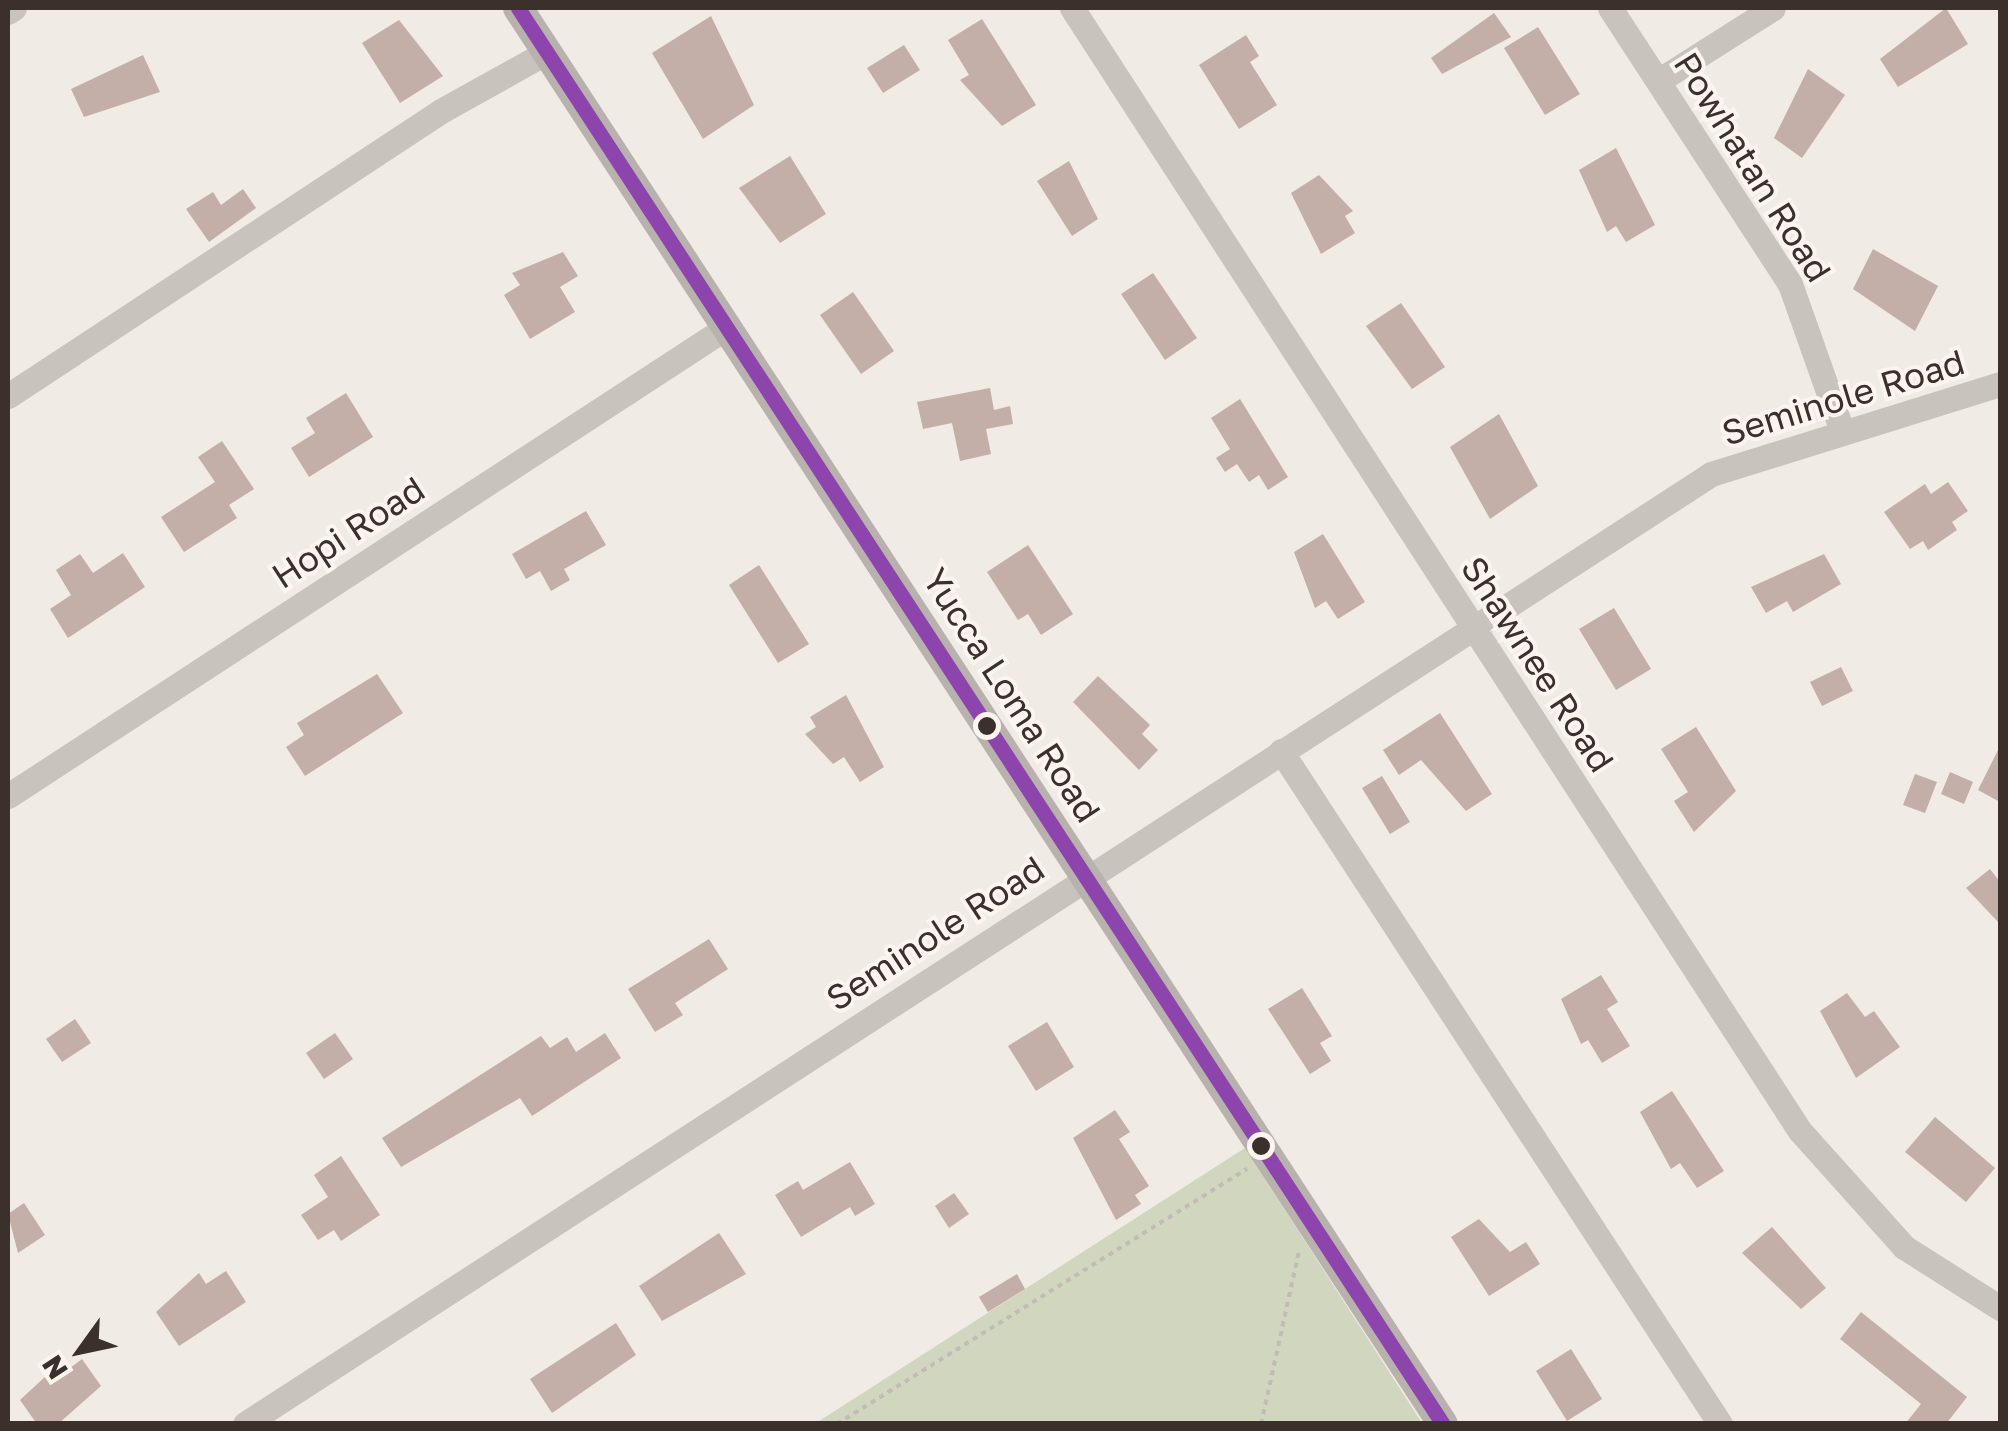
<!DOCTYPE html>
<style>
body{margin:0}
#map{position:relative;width:2008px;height:1431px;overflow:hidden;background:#f0ebe5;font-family:"Golos Text",sans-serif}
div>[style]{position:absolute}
.green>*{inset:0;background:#d1d6bf}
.building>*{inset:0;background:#c3afa7}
.path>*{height:4px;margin-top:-2px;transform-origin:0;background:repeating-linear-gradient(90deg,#c2bbb6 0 5px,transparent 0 10px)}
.minor>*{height:25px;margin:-12.5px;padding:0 12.5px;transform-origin:12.5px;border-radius:12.5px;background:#c9c3be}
.major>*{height:30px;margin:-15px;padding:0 15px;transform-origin:15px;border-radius:15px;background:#b8b1ad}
.bus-1>*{height:15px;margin:-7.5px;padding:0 7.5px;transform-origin:7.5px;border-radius:7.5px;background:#8e44ad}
.dots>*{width:28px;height:28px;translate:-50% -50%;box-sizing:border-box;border:5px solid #fbf5ee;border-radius:50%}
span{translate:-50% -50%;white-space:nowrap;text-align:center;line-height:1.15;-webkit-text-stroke:8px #fbf5ee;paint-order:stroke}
.street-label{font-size:35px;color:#3b302b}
.frame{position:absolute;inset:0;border:10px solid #3b302b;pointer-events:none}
.north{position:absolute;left:30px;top:1301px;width:100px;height:100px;-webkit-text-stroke:8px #fbf5ee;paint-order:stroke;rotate:237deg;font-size:28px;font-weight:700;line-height:40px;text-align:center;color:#3b302b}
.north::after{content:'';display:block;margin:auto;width:35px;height:45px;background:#3b302b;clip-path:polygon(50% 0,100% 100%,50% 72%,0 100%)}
</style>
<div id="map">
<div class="green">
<div style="clip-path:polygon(1245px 1148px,1422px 1423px,816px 1423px)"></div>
</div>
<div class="building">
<div style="clip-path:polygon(1946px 8px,1968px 44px,1898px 87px,1880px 59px)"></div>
<div style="clip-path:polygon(1494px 13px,1511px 37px,1442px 74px,1431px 58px)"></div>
<div style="clip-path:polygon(711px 16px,754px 105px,703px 139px,652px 53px)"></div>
<div style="clip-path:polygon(982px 19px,1036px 105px,1002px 126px,960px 80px,969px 75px,948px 40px)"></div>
<div style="clip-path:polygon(399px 20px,443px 76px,400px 103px,362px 43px)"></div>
<div style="clip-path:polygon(1538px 27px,1580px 94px,1545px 115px,1504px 48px)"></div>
<div style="clip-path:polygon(1246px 35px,1259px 56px,1250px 62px,1277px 105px,1239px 129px,1199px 65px)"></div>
<div style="clip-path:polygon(904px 45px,920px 70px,883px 93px,867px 68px)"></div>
<div style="clip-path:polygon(143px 55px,160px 92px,84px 117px,71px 89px)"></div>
<div style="clip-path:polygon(1808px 69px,1845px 95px,1802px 158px,1774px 138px)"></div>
<div style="clip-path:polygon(1616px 148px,1655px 225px,1626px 242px,1616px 226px,1607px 232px,1579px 170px)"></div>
<div style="clip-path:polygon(790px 156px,826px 214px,780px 243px,739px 188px)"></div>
<div style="clip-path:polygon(1069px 161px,1098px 219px,1072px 236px,1037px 181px)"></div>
<div style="clip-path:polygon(1319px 175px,1353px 211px,1345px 216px,1355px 233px,1321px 254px,1291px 193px)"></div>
<div style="clip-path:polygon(243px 189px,256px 208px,209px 242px,186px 209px,213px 192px,221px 205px)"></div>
<div style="clip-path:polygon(1873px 249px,1938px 286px,1915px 331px,1853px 289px)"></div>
<div style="clip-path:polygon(563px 252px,578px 276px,560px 287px,575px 312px,530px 339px,504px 295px,520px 285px,512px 273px)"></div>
<div style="clip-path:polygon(1153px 273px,1197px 338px,1165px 360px,1121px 294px)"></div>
<div style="clip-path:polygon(853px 292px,894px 351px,861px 374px,820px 315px)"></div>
<div style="clip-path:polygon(1401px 303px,1445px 367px,1412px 389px,1366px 326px)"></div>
<div style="clip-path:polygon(990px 388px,994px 410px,1010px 406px,1013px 424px,986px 429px,991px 454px,960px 461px,952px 423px,923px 429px,917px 402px)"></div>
<div style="clip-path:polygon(346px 393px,373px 437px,309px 477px,291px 448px,315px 433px,306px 418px)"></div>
<div style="clip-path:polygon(1240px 399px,1288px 477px,1268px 490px,1259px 475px,1249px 482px,1237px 464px,1225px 472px,1216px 458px,1230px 449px,1211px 418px)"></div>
<div style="clip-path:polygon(1499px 414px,1538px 486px,1490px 519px,1450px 447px)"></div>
<div style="clip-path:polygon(222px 441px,254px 489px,229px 505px,237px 518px,184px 552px,161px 517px,215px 482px,198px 457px)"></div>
<div style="clip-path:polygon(1948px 482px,1968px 511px,1952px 522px,1957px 530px,1928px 550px,1923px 541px,1910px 549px,1884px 512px,1925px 484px,1931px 494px)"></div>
<div style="clip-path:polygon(586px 511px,606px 545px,564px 569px,570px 580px,551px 591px,540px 571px,526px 579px,512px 554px)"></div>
<div style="clip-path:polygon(1323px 534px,1365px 602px,1338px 619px,1326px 601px,1315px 608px,1294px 552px)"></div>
<div style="clip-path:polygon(1028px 545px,1073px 614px,1041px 635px,1028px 614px,1018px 620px,987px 572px)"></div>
<div style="clip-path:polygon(123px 553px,145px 587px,68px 638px,50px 609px,71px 595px,56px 570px,80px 554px,93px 573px)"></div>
<div style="clip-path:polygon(1824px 554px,1841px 584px,1793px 612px,1787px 601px,1766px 613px,1751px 587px)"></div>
<div style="clip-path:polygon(759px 565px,809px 644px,778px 663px,729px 585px)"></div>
<div style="clip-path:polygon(1614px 608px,1651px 669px,1616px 690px,1579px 629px)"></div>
<div style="clip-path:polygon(1841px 667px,1853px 691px,1822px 706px,1810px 682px)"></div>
<div style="clip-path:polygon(377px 674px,403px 713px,305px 776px,286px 747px,304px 735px,297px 723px)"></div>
<div style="clip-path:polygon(1098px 676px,1150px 725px,1142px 734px,1158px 750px,1139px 770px,1073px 702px)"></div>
<div style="clip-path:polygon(846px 695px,884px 767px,860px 782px,844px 757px,833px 764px,805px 734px,816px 727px,810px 717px)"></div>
<div style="clip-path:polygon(1440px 713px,1492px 794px,1466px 811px,1421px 760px,1399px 775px,1383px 750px)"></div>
<div style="clip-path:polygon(1696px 727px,1736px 791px,1694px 832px,1674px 801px,1688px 792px,1661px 749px)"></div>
<div style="clip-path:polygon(2000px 746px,2000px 802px,1978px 790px)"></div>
<div style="clip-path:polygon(1950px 772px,1973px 782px,1964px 804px,1941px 794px)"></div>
<div style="clip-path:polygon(1915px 774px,1937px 782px,1925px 813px,1903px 805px)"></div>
<div style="clip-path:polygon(1382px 776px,1410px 822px,1390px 834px,1362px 788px)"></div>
<div style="clip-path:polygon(1990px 869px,2000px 882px,2000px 924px,1966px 888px)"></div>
<div style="clip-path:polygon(709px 939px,728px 969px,675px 1003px,683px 1015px,655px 1032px,628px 989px)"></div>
<div style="clip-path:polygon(1601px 975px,1618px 1002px,1607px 1009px,1630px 1046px,1602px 1063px,1588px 1040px,1581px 1044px,1561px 999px)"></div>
<div style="clip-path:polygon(1302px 988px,1332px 1036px,1320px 1043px,1331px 1061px,1310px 1074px,1268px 1009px)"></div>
<div style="clip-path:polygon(1847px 993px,1865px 1017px,1874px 1011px,1900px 1047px,1856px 1078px,1820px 1011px)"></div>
<div style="clip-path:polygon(75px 1019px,91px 1043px,62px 1062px,46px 1039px)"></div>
<div style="clip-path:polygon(1047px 1022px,1074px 1067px,1036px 1091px,1008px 1046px)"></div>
<div style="clip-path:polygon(335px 1033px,353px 1059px,324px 1079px,306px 1053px)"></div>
<div style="clip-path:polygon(605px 1033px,621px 1058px,532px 1116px,520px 1098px,401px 1167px,382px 1138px,541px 1036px,550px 1048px,567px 1037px,576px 1052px)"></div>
<div style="clip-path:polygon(1672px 1091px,1724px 1171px,1697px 1188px,1680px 1163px,1671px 1169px,1640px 1112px)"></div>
<div style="clip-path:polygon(1115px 1110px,1130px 1132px,1119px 1139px,1149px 1186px,1135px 1195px,1141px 1204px,1116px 1220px,1073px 1138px)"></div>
<div style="clip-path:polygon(1935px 1117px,1995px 1168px,1966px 1202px,1905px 1152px)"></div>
<div style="clip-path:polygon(341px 1156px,380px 1215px,341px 1241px,334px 1230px,318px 1240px,301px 1215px,328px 1197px,314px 1175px)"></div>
<div style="clip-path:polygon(850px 1162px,875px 1204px,855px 1216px,850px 1207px,801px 1237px,775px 1195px,798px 1181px,803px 1190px)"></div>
<div style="clip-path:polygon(954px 1193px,969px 1214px,949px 1228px,935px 1206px)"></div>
<div style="clip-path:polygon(24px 1203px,45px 1235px,18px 1253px,8px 1214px)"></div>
<div style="clip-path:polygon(1479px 1219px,1510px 1252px,1526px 1242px,1540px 1264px,1489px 1296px,1451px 1237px)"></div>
<div style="clip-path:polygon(1772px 1227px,1826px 1288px,1801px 1309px,1742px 1253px)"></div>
<div style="clip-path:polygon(719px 1233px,746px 1274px,662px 1321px,639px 1286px)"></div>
<div style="clip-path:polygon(226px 1271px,246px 1302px,179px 1346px,156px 1312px,199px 1273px,206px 1284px)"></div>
<div style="clip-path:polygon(1017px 1274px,1025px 1289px,988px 1312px,979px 1297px)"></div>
<div style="clip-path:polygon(1861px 1312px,1967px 1397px,1946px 1424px,1905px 1424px,1921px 1404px,1840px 1339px)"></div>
<div style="clip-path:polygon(616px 1323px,636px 1355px,552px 1413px,530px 1379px)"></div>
<div style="clip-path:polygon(1571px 1349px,1602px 1399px,1567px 1421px,1536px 1371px)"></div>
<div style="clip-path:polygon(82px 1359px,101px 1386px,58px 1424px,37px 1424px,20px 1400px,60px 1363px,66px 1371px)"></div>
</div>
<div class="path">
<div style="left:837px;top:1424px;width:483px;rotate:-31.9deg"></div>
<div style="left:1261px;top:1424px;width:177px;rotate:-77.6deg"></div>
</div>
<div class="minor">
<div style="left:1072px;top:8px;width:1338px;rotate:57.05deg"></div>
<div style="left:1800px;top:1131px;width:156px;rotate:48.1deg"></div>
<div style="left:1904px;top:1247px;width:114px;rotate:32.4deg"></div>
<div style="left:1610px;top:8px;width:330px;rotate:56.9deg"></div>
<div style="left:1790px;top:284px;width:153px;rotate:70.5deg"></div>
<div style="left:8px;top:12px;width:7px;rotate:-34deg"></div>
<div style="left:1658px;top:81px;width:136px;rotate:-32.4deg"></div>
<div style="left:8px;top:396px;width:518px;rotate:-33.35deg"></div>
<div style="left:441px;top:111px;width:121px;rotate:-29.1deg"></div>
<div style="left:1281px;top:751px;width:804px;rotate:56.88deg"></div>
<div style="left:8px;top:796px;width:858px;rotate:-33.12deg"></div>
<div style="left:245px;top:1424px;width:1747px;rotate:-32.94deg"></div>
<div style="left:1711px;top:474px;width:303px;rotate:-17.3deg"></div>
</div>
<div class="major">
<div style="left:518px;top:8px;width:1691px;rotate:56.85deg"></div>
</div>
<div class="bus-1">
<div style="left:518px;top:8px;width:1691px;rotate:56.85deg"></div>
</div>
<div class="dots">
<div style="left:987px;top:726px;background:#3b302b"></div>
<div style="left:1261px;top:1146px;background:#3b302b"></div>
</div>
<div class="street-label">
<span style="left:1753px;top:167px;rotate:58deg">Powhatan Road</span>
<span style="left:1843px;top:397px;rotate:-17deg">Seminole Road</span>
<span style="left:348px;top:532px;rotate:-33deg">Hopi Road</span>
<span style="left:1538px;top:664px;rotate:57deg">Shawnee Road</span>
<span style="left:1012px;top:695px;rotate:57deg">Yucca Loma Road</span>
<span style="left:935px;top:933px;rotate:-33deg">Seminole Road</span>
</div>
<div class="frame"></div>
<div class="north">N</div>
</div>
